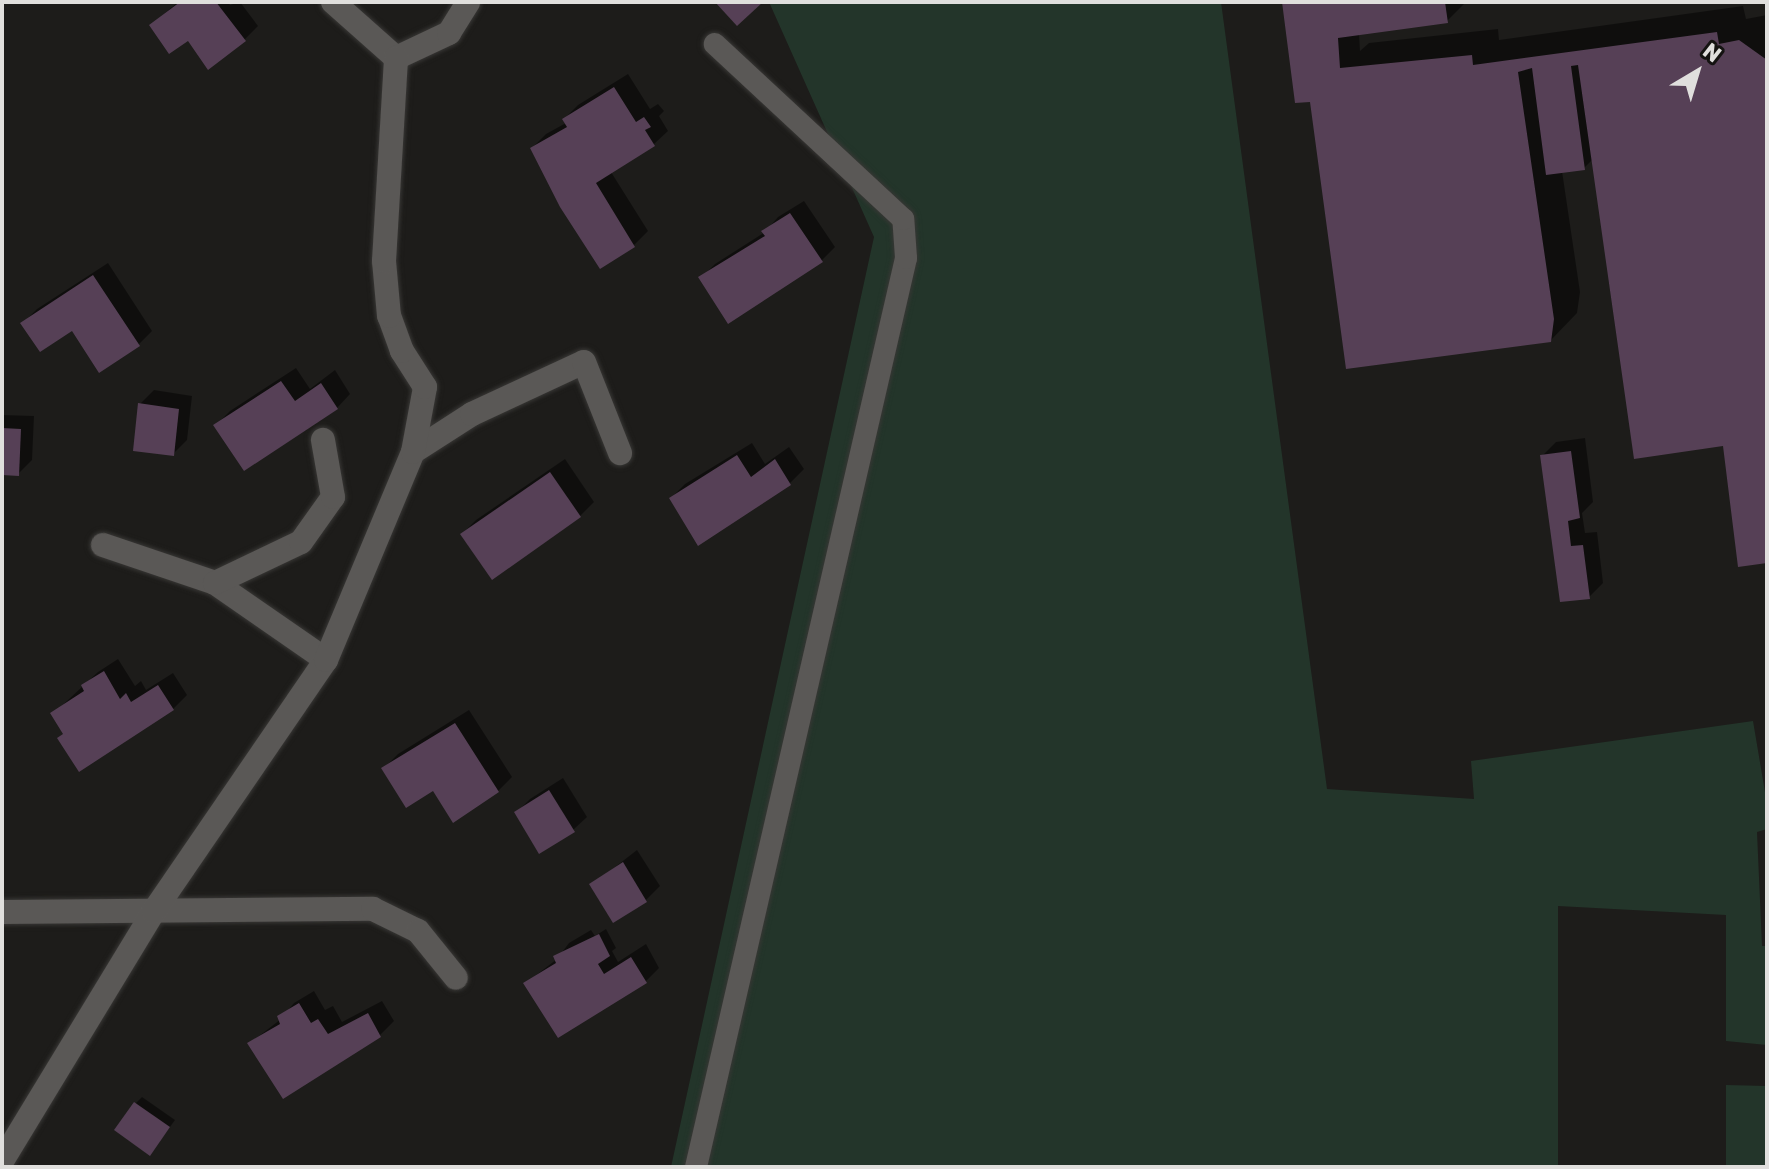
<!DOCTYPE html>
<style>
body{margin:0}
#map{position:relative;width:1769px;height:1169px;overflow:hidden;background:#1d1c1a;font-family:Rubik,sans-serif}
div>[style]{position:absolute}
.green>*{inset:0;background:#23352a}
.shadow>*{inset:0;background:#0007}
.building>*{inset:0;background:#564056}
.roads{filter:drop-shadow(0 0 2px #383735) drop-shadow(0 0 2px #383735)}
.lane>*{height:22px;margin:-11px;padding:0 11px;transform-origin:11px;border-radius:11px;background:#5a5856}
.street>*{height:24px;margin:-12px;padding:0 12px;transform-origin:12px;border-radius:12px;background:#5a5856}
span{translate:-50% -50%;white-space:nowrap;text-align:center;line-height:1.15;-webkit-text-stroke:6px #141311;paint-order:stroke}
.frame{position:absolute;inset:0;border:4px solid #e0dfdd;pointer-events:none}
.north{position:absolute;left:1657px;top:32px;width:80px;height:80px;-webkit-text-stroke:6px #141311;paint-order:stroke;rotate:38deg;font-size:22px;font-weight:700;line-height:32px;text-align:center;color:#e0dfdd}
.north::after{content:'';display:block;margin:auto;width:28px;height:36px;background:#e0dfdd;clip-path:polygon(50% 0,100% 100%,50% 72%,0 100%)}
</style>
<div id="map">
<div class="green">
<div style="clip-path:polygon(769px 2px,1221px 2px,1327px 789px,1474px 799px,1471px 761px,1753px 721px,1767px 804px,1767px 829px,1757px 832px,1762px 946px,1767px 946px,1767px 1045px,1726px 1041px,1726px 915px,1558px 906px,1558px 1167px,671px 1167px,874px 237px)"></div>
<div style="clip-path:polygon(1726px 1085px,1767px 1086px,1767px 1167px,1726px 1167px)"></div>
</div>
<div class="shadow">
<div style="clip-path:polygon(178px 2px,228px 2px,230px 5px,240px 2px,258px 26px,244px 40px,188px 38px,151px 25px)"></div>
<div style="clip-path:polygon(1284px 2px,1466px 2px,1447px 21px,1359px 33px,1360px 51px,1369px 43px,1498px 29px,1499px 40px,1743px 6px,1746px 19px,1767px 15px,1767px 561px,1724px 444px,1593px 159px,1584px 168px,1562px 171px,1580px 292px,1577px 313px,1551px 340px,1311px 100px)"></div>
<div style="clip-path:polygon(628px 74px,650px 109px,658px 104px,664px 111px,659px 116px,668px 131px,654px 144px,611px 172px,648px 231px,634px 245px,532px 148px,546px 134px,566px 123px,564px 119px,578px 105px)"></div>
<div style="clip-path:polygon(804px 201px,835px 247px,821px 261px,701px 278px,715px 264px,765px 232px,778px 217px)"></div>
<div style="clip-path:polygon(108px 263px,152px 331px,138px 345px,73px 328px,23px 323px,37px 309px)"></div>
<div style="clip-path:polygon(296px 368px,310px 389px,335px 370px,350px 394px,337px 408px,216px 425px,230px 411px)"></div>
<div style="clip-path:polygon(154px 390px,192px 396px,187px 440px,173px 454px,140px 404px)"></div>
<div style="clip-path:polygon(2px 415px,34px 416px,32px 460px,18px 474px,2px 473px)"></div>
<div style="clip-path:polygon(1585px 438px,1593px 502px,1582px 513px,1585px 533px,1597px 532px,1603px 583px,1589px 597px,1562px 600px,1542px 456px,1556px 442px)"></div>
<div style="clip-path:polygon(752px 443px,765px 464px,789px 447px,804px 469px,790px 483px,699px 543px,671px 498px,685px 484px)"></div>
<div style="clip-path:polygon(565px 459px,594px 502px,580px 516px,462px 534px,476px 520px)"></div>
<div style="clip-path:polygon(118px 659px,135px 686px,141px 681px,146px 690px,173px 673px,187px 695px,173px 709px,53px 714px,98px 672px)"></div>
<div style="clip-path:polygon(469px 710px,512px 777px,498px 791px,453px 820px,433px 788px,384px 768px,398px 754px)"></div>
<div style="clip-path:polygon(563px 778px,587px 817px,573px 830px,516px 813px,530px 799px)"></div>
<div style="clip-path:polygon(637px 850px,660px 886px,646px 900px,592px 885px)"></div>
<div style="clip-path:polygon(606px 929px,616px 948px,612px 951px,618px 962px,646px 944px,659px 968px,645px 982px,526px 983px,557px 959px,569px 943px,591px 930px,595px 936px)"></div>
<div style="clip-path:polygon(314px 991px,325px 1010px,333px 1006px,342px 1022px,382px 1001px,394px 1021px,380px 1035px,250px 1043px,281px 1019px,294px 1003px)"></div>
<div style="clip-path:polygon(142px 1097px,175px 1120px,156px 1146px,136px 1103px)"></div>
</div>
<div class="building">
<div style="clip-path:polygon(180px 2px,216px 2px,246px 41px,208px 70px,188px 41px,169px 54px,149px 25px)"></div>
<div style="clip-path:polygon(715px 2px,763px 2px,737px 26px)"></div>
<div style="clip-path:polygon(1282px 2px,1445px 2px,1448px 23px,1338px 38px,1340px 68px,1472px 55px,1473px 65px,1717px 32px,1719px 44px,1739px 40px,1767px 60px,1767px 563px,1738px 567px,1723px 446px,1634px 459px,1578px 65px,1571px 66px,1585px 170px,1546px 175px,1532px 68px,1518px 72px,1554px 319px,1551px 342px,1346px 369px,1310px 102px,1295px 103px)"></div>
<div style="clip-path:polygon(614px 87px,636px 122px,644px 117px,651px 127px,645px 130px,655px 146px,596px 183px,635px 247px,600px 269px,560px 207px,530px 148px,567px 127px,562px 119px)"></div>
<div style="clip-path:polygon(790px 213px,823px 262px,728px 324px,698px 277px,765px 236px,761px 231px)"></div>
<div style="clip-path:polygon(93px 275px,140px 346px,99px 373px,72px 331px,40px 352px,20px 323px)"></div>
<div style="clip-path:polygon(281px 381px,295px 401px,321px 383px,338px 409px,244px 471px,213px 425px)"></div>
<div style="clip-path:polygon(138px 403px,179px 409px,174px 456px,133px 451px)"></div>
<div style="clip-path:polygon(2px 428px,21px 429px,19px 476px,2px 475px)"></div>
<div style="clip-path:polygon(1571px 451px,1580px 518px,1568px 521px,1571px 546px,1583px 545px,1590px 599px,1560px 602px,1540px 455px)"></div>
<div style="clip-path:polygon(737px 455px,751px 477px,775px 459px,791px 485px,698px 546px,669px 498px)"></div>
<div style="clip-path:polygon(550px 472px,581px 517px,492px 580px,460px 534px)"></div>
<div style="clip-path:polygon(104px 671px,120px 699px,126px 693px,131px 702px,158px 685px,174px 710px,79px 772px,57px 738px,63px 734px,50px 713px,84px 691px,81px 685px)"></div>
<div style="clip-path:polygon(455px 723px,499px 792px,453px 823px,433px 791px,406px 808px,381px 768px)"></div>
<div style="clip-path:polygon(549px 790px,575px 832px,539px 854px,514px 812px)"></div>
<div style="clip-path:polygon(623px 862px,647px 902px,613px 923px,589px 884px)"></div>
<div style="clip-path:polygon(599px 934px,610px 956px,598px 964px,604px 974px,631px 957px,647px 983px,558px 1038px,523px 983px,556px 963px,553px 956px)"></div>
<div style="clip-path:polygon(299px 1003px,311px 1023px,318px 1019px,328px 1034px,368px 1013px,381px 1037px,283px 1099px,247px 1043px,280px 1024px,277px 1016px)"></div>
<div style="clip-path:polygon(134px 1102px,170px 1127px,150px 1156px,114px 1130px)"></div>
</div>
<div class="roads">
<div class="lane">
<div style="left:696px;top:1167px;width:933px;rotate:-76.99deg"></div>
<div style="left:906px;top:258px;width:39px;rotate:-94deg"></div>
<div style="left:903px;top:219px;width:257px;rotate:-137.1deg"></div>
</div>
<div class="street">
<div style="left:333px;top:2px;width:84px;rotate:41.6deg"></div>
<div style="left:396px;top:58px;width:59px;rotate:-25.3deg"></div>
<div style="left:449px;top:33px;width:36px;rotate:-58deg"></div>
<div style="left:413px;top:452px;width:70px;rotate:-32.8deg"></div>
<div style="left:472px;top:414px;width:123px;rotate:-24.9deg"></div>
<div style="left:584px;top:362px;width:98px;rotate:68.4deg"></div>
<div style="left:103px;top:545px;width:118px;rotate:18.7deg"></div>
<div style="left:215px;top:583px;width:135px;rotate:34.7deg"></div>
<div style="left:215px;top:583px;width:95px;rotate:-25.5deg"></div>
<div style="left:301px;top:542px;width:55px;rotate:-54.6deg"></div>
<div style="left:333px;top:497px;width:58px;rotate:-100deg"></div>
<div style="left:2px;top:912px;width:371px;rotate:-0.5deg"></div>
<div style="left:373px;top:909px;width:50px;rotate:26.1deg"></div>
<div style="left:418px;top:931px;width:60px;rotate:51deg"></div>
<div style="left:2px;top:1161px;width:293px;rotate:-58.7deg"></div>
<div style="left:154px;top:911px;width:304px;rotate:-55.6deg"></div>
<div style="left:326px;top:660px;width:225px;rotate:-67.3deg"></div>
<div style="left:413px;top:452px;width:66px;rotate:-79.5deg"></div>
<div style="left:425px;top:387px;width:43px;rotate:-122.6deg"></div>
<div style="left:402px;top:351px;width:37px;rotate:-110deg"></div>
<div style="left:389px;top:316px;width:55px;rotate:-95.2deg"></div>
<div style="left:384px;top:261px;width:203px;rotate:-86.6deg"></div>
</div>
</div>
<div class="frame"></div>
<div class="north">N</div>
</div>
